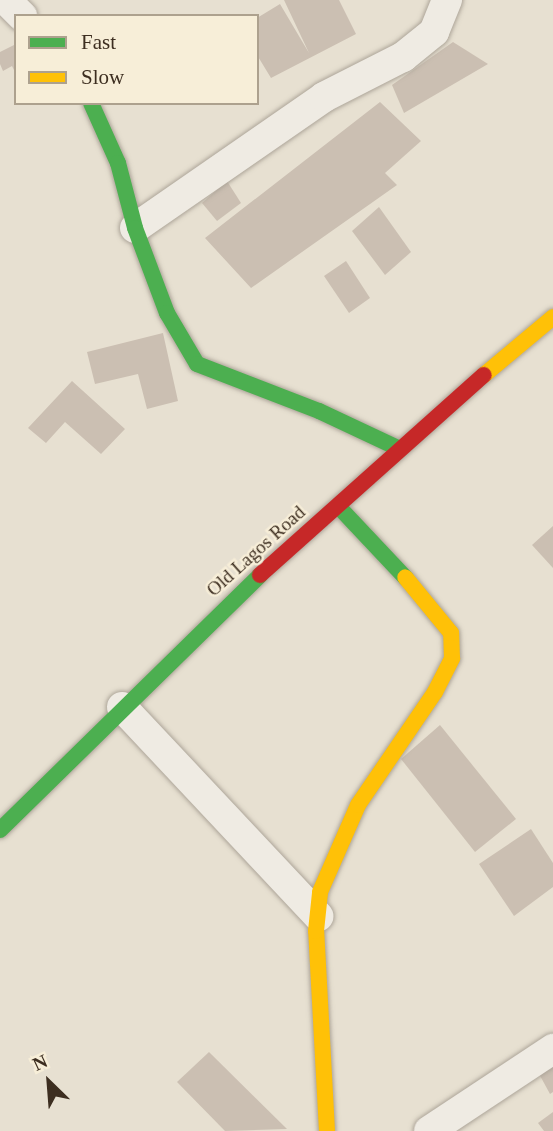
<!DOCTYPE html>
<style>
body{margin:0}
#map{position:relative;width:553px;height:1131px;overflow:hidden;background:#e7e0d1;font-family:"Times New Roman",serif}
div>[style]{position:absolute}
.building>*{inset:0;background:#cbbfb2}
.roads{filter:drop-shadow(0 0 2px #ada599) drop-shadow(0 0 2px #ada599)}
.street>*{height:30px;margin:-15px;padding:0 15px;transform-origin:15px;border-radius:15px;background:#efebe3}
.fast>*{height:16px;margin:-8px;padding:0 8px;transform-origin:8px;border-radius:8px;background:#4caf50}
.slow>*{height:16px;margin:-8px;padding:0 8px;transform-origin:8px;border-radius:8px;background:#ffc107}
.jam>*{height:16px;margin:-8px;padding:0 8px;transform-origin:8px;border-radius:8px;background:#c62828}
span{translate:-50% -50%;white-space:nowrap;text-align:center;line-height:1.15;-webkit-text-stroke:5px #f7eed8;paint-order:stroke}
.street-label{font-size:19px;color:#3d2e20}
.legend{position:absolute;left:14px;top:14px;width:245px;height:91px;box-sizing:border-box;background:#f7eed8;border:2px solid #ada18e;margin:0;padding:9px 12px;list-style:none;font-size:21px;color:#3d2e20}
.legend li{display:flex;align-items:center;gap:14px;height:35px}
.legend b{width:35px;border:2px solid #ada18e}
.north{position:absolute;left:14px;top:1047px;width:70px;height:70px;-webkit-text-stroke:5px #f7eed8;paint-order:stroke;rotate:335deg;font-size:19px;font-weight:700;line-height:28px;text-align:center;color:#3d2e20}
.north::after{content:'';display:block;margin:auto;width:24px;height:32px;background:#3d2e20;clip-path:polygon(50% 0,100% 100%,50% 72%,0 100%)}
</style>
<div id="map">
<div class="building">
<div style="clip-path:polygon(284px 0,339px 0,356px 34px,271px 78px,257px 55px,257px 18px,280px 4px,309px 53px)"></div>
<div style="clip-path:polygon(453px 42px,488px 64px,404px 113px,392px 85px)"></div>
<div style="clip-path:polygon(16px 44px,16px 74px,12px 66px,3px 71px,0 64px,0 52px)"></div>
<div style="clip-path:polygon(380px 102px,421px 141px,385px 173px,397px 185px,251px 288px,205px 238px)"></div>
<div style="clip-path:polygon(227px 181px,241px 203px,217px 221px,202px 203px)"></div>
<div style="clip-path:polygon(379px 207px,411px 252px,385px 275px,352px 231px)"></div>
<div style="clip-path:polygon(346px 261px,370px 298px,349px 313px,324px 276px)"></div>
<div style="clip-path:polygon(163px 333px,178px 401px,147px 409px,138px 374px,95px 384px,87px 352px)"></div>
<div style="clip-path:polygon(72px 381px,125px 429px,101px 454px,65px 422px,46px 443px,28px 428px)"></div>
<div style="clip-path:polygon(553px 526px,553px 568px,532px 545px)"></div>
<div style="clip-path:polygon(440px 725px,516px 819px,475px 852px,401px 759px)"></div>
<div style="clip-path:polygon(531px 829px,553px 863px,553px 887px,514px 916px,479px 864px)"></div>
<div style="clip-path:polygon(209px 1052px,287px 1129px,225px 1131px,177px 1082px)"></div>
<div style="clip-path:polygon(553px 1063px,553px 1092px,550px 1094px,538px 1072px)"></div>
<div style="clip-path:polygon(553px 1112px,553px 1131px,544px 1131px,538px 1123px)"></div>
</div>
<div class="roads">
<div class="street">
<div style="left:6px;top:0;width:23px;rotate:45deg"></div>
<div style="left:135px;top:228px;width:230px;rotate:-34.7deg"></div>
<div style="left:324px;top:97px;width:89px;rotate:-26.9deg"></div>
<div style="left:403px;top:57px;width:40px;rotate:-39deg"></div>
<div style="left:434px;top:32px;width:35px;rotate:-68deg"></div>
<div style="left:122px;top:707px;width:287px;rotate:46.8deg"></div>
<div style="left:429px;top:1131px;width:149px;rotate:-33.5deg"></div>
</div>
<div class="fast">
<div style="left:91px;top:103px;width:66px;rotate:65.8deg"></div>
<div style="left:118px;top:163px;width:67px;rotate:75.3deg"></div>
<div style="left:135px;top:228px;width:91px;rotate:69.4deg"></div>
<div style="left:167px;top:313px;width:59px;rotate:59.5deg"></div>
<div style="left:197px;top:364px;width:131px;rotate:21.1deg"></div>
<div style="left:319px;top:411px;width:87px;rotate:25.1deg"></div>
<div style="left:338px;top:506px;width:98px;rotate:46.7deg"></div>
<div style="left:0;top:830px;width:364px;rotate:-44.4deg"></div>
</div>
<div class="slow">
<div style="left:484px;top:375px;width:90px;rotate:-40deg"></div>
<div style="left:327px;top:1131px;width:200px;rotate:-93.1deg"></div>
<div style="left:316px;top:931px;width:39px;rotate:-84deg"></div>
<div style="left:320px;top:892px;width:95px;rotate:-66.4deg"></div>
<div style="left:358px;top:805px;width:137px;rotate:-55.7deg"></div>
<div style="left:435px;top:692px;width:38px;rotate:-63deg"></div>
<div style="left:452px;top:658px;width:25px;rotate:-92deg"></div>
<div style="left:451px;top:633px;width:72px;rotate:-129.4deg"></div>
</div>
<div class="jam">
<div style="left:260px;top:575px;width:300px;rotate:-41.8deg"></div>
</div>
</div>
<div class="street-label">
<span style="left:256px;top:551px;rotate:-42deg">Old Lagos Road</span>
</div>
<ul class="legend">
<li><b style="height:9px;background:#4caf50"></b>Fast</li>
<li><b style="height:9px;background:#ffc107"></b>Slow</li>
</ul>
<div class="north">N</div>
</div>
